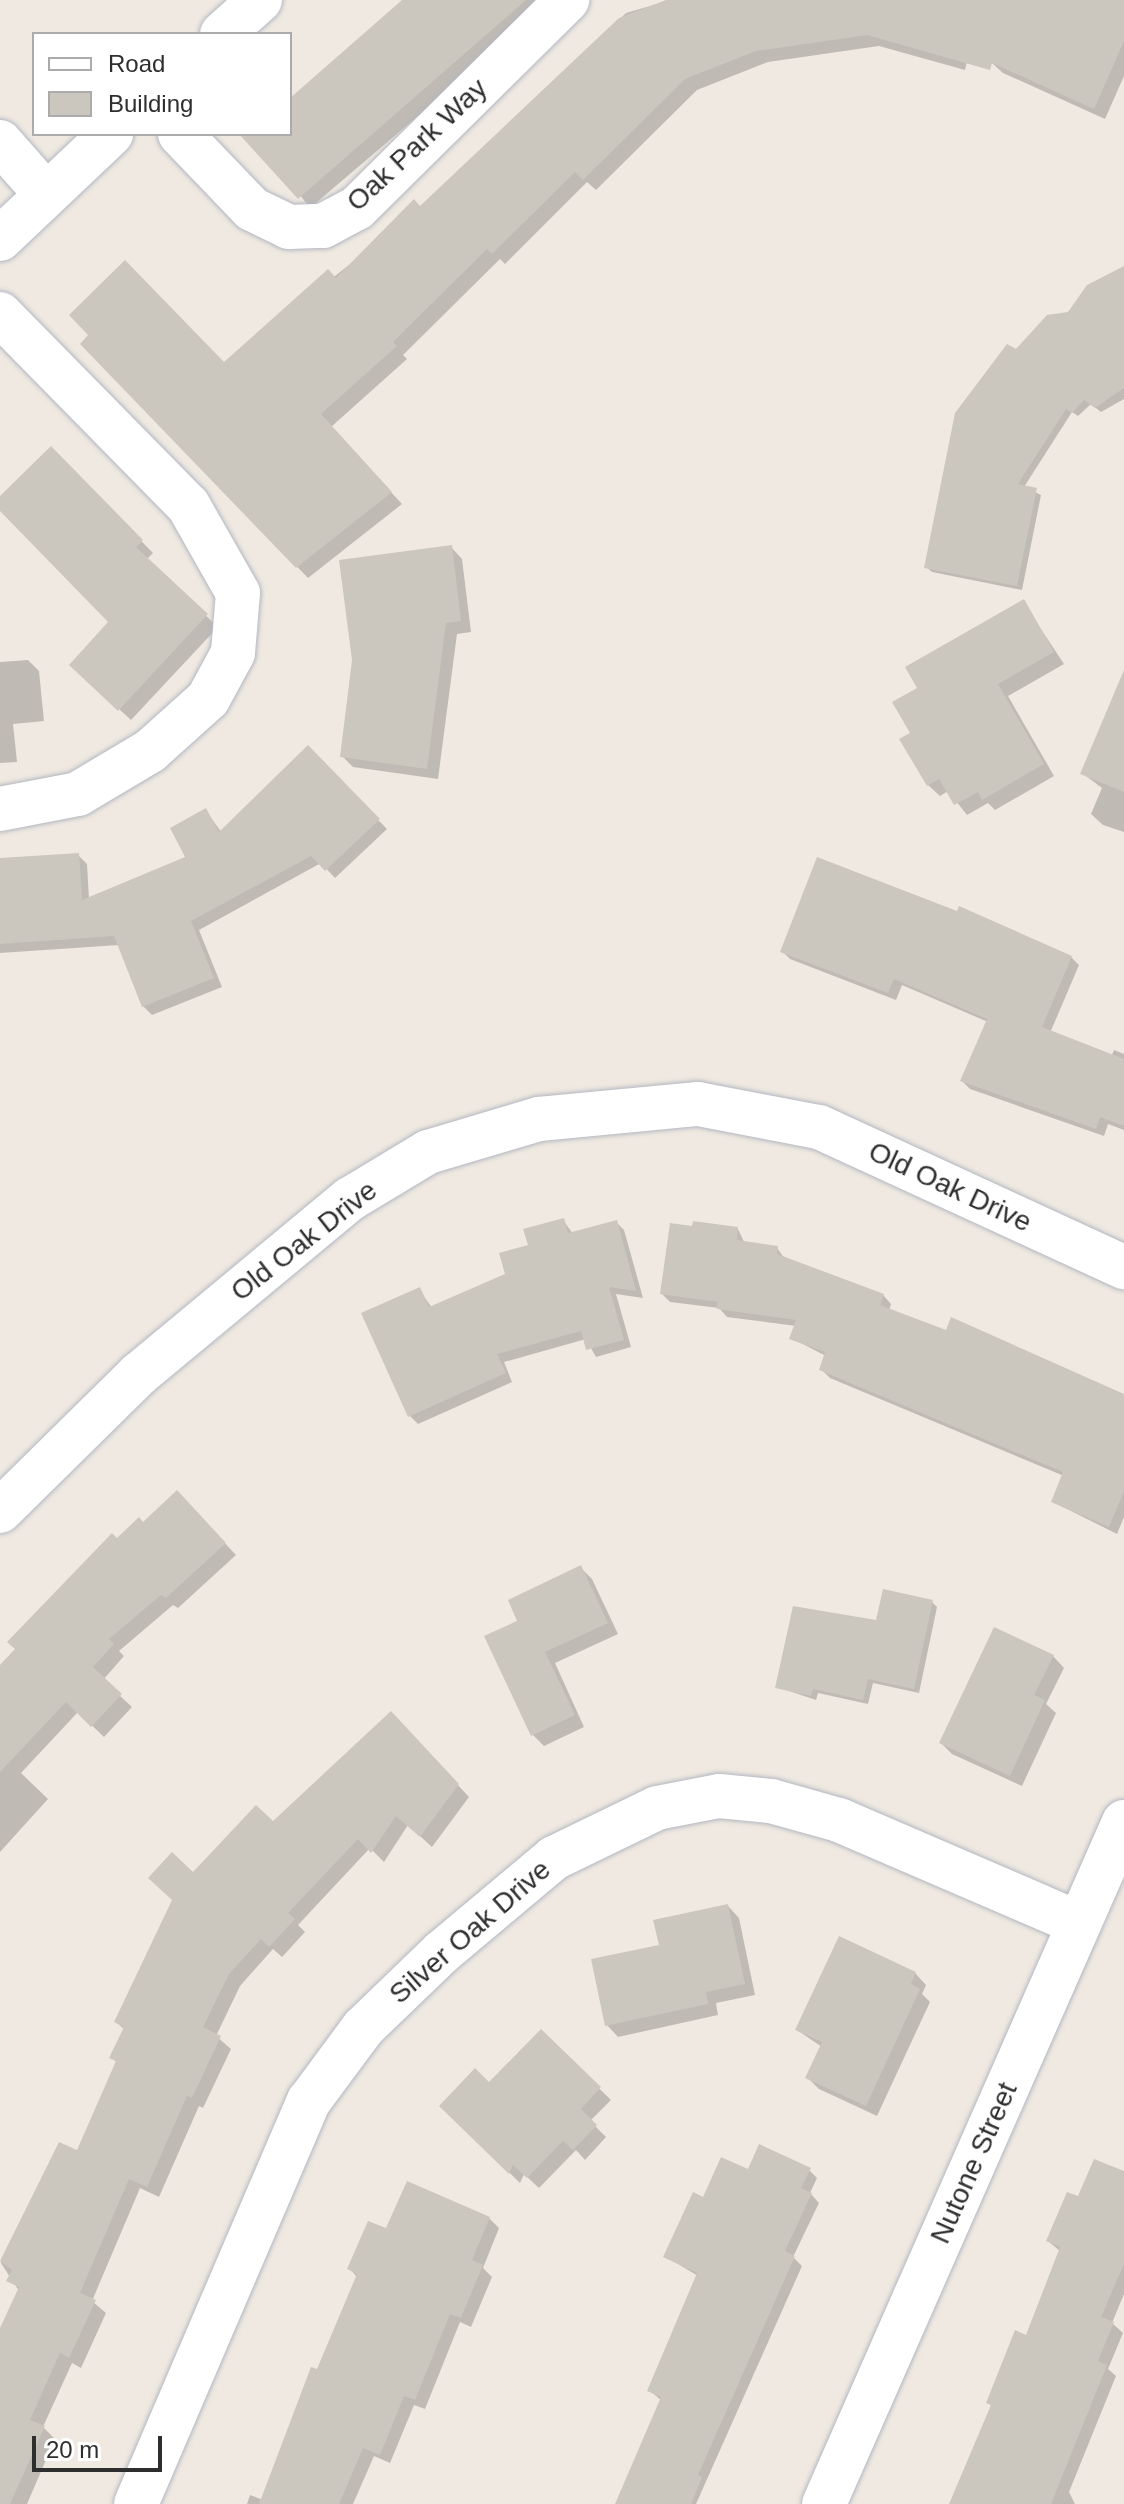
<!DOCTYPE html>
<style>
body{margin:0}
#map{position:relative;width:1124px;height:2504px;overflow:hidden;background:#efe9e1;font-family:Arial,sans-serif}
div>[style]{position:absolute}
.shadow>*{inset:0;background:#0003}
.building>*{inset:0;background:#cbc7bf}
.roads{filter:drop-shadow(0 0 2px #b4b7c1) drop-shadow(0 0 2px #b4b7c1)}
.minor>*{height:44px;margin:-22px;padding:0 22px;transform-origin:22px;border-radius:22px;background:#fff}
span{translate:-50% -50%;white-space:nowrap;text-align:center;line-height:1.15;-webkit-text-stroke:8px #fff;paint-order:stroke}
.street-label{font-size:28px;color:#2e2e2e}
.legend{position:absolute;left:32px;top:32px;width:260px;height:104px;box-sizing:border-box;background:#fff;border:2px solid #ababab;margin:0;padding:10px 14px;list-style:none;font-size:24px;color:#2e2e2e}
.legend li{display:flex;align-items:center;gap:16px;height:40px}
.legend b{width:40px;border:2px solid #ababab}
.scale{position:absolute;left:32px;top:2436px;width:130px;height:36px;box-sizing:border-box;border:4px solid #2e2e2e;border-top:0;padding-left:10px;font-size:24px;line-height:28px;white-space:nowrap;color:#2e2e2e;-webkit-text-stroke:6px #fff;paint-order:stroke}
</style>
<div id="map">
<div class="shadow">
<div style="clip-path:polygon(404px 0,554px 0,310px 208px,253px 134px,290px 134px,290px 101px)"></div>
<div style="clip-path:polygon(671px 0,981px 0,965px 70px,879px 46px,768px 62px,697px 90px,596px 190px,587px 182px,505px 264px,500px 259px,403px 355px,407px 359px,331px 427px,402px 504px,308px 578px,82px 344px,224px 365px,420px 208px,626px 13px)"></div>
<div style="clip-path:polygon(1018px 0,1039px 0,1124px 24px,1124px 76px,1105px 119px,1003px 73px,991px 62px)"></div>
<div style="clip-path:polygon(1124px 269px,1124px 399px,1101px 412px,1091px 404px,1078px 416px,1072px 412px,1024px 487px,1041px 495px,1022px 590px,932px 572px,926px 567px,1016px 352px)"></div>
<div style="clip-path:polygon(51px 449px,153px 553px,146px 560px,218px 627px,131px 720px,83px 676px,111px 622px,0 509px,0 498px)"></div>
<div style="clip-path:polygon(451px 547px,462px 559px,471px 632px,457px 634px,438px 779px,353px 767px,342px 756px)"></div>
<div style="clip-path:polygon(1023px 602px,1064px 664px,1008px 696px,1054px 776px,995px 810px,988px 803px,967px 815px,948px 791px,940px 796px,928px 785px,902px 740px,913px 734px,919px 688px)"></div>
<div style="clip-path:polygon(28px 660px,39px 671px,44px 721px,13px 724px,17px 762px,0 763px,0 662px)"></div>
<div style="clip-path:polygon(1124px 724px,1124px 832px,1103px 825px,1091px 814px,1102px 788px,1082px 773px)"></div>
<div style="clip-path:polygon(308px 748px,387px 829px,335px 878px,321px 863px,199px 930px,222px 987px,152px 1015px,143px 1006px,119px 945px,0 953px,0 860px,78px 855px,87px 864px,89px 899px,188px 858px,206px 811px,222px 833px)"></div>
<div style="clip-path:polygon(782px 951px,1071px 957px,1079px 965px,1050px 1033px,1111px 1057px,1114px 1050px,1124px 1054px,1124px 1130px,1108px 1124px,1104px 1136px,970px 1089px,962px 1081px,988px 1022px,902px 985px,896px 1000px,790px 959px)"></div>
<div style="clip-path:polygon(563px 1220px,573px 1234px,616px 1222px,624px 1230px,643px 1298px,616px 1294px,631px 1347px,596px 1357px,586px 1339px,504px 1362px,512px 1382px,418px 1424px,410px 1416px,419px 1289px,432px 1308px,507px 1275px,530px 1246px)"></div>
<div style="clip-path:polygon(738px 1229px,745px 1244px,777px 1248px,785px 1259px,883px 1295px,891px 1304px,889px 1310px,1124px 1396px,1124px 1517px,1117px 1534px,1053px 1502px,1064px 1476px,830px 1378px,821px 1369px,826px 1356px,791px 1338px,796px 1326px,727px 1317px,719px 1308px,670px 1302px,662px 1294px)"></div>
<div style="clip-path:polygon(188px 1504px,236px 1555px,178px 1608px,173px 1605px,119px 1651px,124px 1656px,103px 1680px,132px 1707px,104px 1737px,78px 1712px,21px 1773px,48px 1799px,0 1852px,0 1668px,116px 1540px)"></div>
<div style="clip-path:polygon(581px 1568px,592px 1579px,618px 1634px,555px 1663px,584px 1727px,544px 1746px,533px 1735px,520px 1622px)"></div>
<div style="clip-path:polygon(932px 1602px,937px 1607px,919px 1693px,873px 1683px,868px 1704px,818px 1693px,816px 1700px,777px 1687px,877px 1622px)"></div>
<div style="clip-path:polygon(1053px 1656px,1064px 1668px,1046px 1704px,1056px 1713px,1022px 1786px,952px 1754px,941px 1743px)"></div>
<div style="clip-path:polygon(402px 1725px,469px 1797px,432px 1847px,408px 1825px,384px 1862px,370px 1848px,298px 1925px,305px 1932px,282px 1957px,273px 1949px,240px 1986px,216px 2036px,231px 2049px,203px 2108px,199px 2106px,159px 2197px,140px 2188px,92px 2301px,106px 2313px,81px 2368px,72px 2363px,43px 2427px,55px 2439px,27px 2504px,0 2504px,0 2332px,19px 2291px,1px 2263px,22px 2218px,78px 2153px,117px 2063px,112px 2057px,125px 2030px,116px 2022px,193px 1875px,273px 1823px)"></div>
<div style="clip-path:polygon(728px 1906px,739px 1918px,755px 1995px,716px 2003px,718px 2015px,618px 2037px,607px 2025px,661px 1946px)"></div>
<div style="clip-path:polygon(915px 1973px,926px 1985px,922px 1994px,930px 2002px,877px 2116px,819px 2089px,808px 2078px,822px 2047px,797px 2030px)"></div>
<div style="clip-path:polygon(541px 2032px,611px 2100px,590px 2121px,606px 2137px,585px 2160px,576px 2150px,539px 2188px,524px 2174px,520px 2183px,442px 2106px,489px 2085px)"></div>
<div style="clip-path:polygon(809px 2170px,817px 2178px,810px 2193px,819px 2203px,793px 2257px,802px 2266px,696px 2504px,617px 2504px,661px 2400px,650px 2391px,698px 2276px,665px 2256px,704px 2199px,749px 2172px)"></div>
<div style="clip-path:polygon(1124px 2173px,1124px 2294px,1112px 2323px,1123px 2333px,1108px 2369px,1116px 2376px,1069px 2492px,1075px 2504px,951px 2504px,993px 2407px,988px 2403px,1027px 2337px,1060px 2251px,1048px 2241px,1079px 2199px)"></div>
<div style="clip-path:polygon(489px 2218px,499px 2228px,483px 2268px,492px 2277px,471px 2327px,460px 2322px,425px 2409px,414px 2405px,390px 2463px,374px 2456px,353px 2504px,247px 2504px,250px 2495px,263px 2500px,357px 2277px,350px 2269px,387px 2231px)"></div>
</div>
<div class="building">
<div style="clip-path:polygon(402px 0,526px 0,298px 199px,239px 134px,290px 134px,290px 98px)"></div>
<div style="clip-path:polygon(666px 0,1124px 0,1124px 41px,1094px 109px,992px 63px,990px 70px,867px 35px,756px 51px,685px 79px,583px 180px,575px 172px,492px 254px,487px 249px,393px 342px,397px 346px,321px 414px,392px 492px,296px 568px,80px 344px,88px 335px,69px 315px,125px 260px,224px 362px,328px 269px,336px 278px,414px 199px,420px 206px,619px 18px)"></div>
<div style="clip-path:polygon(1124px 266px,1124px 388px,1095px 408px,1084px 400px,1072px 413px,1066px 409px,1018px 484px,1037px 488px,1017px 586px,924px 568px,955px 413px,1007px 344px,1016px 349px,1047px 315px,1068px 312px,1087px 285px)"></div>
<div style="clip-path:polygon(51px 446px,143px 540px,136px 547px,208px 614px,118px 711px,69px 665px,108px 622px,0 511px,0 496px)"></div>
<div style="clip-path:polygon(452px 545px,461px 621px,446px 623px,427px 769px,340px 757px,352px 660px,339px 560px)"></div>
<div style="clip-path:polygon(1024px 599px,1054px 652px,998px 684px,1044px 764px,982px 800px,978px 792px,954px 805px,939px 779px,927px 786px,899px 739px,910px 733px,892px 702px,917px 688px,905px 667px)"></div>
<div style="clip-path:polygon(1124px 670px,1124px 792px,1080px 774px)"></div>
<div style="clip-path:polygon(308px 745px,380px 819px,325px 871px,311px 856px,191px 921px,214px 978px,142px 1007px,114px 936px,0 944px,0 858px,79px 853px,82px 900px,185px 857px,170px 828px,206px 808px,219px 832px)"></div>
<div style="clip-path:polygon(817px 857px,957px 911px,959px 906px,1072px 956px,1042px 1027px,1124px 1059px,1124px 1126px,1100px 1117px,1096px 1129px,960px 1081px,987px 1019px,894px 979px,888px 993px,780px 952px)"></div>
<div style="clip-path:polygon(564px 1218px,568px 1233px,617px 1220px,636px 1291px,609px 1287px,624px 1340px,586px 1350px,581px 1331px,497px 1354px,506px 1373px,408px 1417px,361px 1313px,420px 1287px,429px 1307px,505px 1274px,499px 1253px,528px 1245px,523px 1229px)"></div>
<div style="clip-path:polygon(693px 1221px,738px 1227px,737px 1240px,778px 1246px,777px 1254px,884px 1294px,880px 1305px,946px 1330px,951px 1317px,1124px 1394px,1124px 1491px,1109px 1527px,1051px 1502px,1063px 1472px,819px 1370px,825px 1352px,789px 1339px,796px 1320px,717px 1309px,718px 1302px,660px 1294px,670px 1223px,692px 1226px)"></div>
<div style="clip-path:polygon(177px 1490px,226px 1543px,166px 1598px,161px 1595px,109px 1639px,114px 1644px,93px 1667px,122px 1694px,91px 1727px,66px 1702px,0 1772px,0 1665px,15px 1649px,7px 1642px,112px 1533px,117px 1538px,139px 1517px,143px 1522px)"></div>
<div style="clip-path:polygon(581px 1565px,608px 1623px,545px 1652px,575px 1715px,531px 1736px,484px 1636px,517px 1621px,508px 1600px)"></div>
<div style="clip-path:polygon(883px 1589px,933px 1600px,914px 1689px,868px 1679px,863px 1700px,813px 1689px,811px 1696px,775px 1688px,793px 1606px,876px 1620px)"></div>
<div style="clip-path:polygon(994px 1627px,1054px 1655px,1034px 1695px,1045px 1700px,1010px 1776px,939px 1743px)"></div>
<div style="clip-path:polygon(391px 1711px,459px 1784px,420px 1837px,396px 1816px,371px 1853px,358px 1839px,288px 1913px,295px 1919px,269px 1947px,261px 1939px,229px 1974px,203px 2027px,221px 2036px,192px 2098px,187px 2096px,147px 2187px,129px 2179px,80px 2293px,96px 2300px,69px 2358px,60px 2353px,30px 2420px,45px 2426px,10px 2504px,0 2504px,0 2328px,19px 2287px,6px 2281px,12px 2270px,0 2261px,59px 2142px,77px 2150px,116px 2061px,109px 2058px,124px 2027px,114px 2022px,172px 1900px,148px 1878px,172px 1852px,193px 1872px,256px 1805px,273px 1821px)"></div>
<div style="clip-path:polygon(728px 1904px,745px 1984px,706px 1992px,708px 2004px,605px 2026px,591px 1959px,659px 1945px,653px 1920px)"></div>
<div style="clip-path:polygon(839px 1936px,916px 1972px,911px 1984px,920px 1989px,866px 2106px,805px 2078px,822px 2042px,795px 2030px)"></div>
<div style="clip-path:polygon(541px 2029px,601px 2087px,581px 2109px,597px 2125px,573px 2150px,563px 2141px,527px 2178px,513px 2165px,509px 2174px,439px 2106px,475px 2068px,489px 2082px)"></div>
<div style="clip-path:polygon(759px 2144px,811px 2168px,801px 2188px,812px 2193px,785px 2251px,795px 2256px,698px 2475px,702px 2477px,691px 2504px,615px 2504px,661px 2397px,647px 2391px,697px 2273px,663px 2257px,693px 2192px,703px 2197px,721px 2157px,748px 2169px)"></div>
<div style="clip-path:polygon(1094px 2159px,1124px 2171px,1124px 2264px,1101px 2317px,1114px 2322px,1098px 2361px,1107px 2365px,1051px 2504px,949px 2504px,991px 2405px,986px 2403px,1015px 2330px,1026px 2335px,1060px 2247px,1046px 2241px,1067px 2192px,1078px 2196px)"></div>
<div style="clip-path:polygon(407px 2181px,490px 2217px,472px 2260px,483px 2265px,461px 2318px,450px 2314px,415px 2400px,404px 2396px,380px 2455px,363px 2448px,339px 2504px,259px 2504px,311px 2367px,317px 2369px,357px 2274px,347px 2269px,368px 2221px,386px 2228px)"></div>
</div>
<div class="roads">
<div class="minor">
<div style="left:222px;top:34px;width:51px;rotate:-41.8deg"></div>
<div style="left:180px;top:134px;width:104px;rotate:46.2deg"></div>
<div style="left:252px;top:209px;width:41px;rotate:25.9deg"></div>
<div style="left:289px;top:227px;width:34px;rotate:-2deg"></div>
<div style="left:323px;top:226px;width:38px;rotate:-28deg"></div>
<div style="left:357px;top:208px;width:296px;rotate:-44.7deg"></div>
<div style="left:0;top:142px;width:68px;rotate:48.6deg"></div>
<div style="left:0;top:239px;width:153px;rotate:-43.4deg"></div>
<div style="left:0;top:314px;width:268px;rotate:45.5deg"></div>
<div style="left:188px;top:505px;width:101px;rotate:60.4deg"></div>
<div style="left:238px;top:593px;width:60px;rotate:94.8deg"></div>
<div style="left:233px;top:653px;width:52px;rotate:118.5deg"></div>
<div style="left:208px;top:699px;width:78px;rotate:138.1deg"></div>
<div style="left:150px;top:751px;width:84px;rotate:149.2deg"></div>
<div style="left:78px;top:794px;width:79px;rotate:169.1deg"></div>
<div style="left:0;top:1511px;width:195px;rotate:-44.6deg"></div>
<div style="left:139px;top:1374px;width:274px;rotate:-39.7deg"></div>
<div style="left:350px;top:1199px;width:91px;rotate:-31.1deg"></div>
<div style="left:428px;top:1152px;width:116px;rotate:-16.6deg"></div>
<div style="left:539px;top:1119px;width:160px;rotate:-5.4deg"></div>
<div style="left:698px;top:1104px;width:123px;rotate:10.8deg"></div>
<div style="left:819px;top:1127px;width:336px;rotate:24.7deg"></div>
<div style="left:136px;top:2504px;width:439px;rotate:-66.8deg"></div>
<div style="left:309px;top:2101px;width:91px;rotate:-53.5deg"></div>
<div style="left:363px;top:2028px;width:110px;rotate:-43.9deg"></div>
<div style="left:442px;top:1952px;width:146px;rotate:-40deg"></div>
<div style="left:554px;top:1858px;width:114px;rotate:-25.9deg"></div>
<div style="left:657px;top:1808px;width:63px;rotate:-11deg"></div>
<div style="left:719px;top:1796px;width:52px;rotate:5.5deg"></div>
<div style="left:771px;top:1801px;width:71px;rotate:15.6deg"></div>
<div style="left:839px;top:1820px;width:260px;rotate:23.3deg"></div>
<div style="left:824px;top:2504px;width:745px;rotate:-66.26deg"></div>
</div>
</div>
<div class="street-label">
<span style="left:417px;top:145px;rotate:-43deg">Oak Park Way</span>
<span style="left:950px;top:1187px;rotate:25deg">Old Oak Drive</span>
<span style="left:304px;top:1241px;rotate:-38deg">Old Oak Drive</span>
<span style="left:470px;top:1932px;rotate:-41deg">Silver Oak Drive</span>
<span style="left:974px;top:2163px;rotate:-66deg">Nutone Street</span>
</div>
<ul class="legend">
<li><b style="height:10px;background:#fff"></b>Road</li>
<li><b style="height:22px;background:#cbc7bf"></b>Building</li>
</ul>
<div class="scale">20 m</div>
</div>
